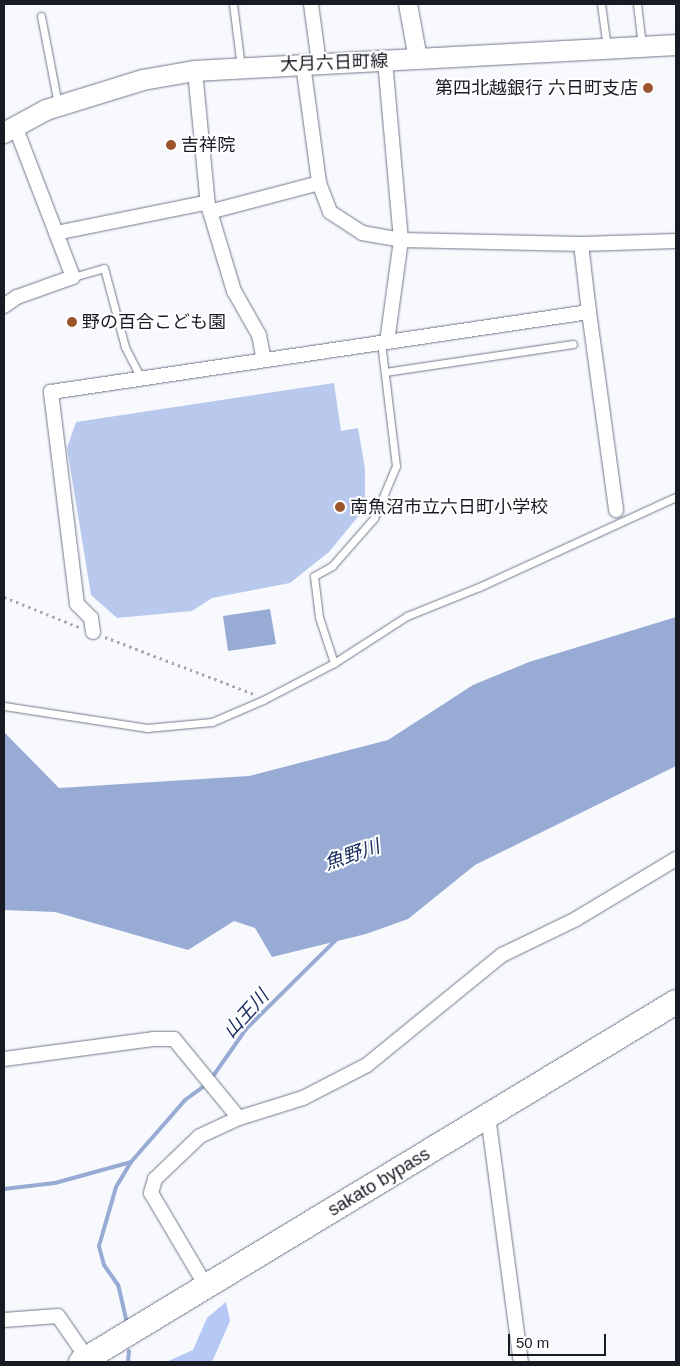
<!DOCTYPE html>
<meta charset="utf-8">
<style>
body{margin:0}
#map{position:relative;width:680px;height:1366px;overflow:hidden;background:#f7f9fd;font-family:Arial,"Noto Sans JP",sans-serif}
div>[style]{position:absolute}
.green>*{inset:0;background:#b8c9ed}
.forest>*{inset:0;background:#b5c9f4}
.water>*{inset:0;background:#98abd5}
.stream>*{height:4px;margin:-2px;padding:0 2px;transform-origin:2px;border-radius:2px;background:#98abd5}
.path>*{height:2.5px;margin-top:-1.25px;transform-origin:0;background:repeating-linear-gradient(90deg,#a7a9ae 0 2.5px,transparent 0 6.5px)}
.roads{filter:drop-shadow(0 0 1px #70788a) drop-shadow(0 0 1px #70788a)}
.service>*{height:7px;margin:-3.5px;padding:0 3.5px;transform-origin:3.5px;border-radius:3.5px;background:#fff}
.minor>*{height:14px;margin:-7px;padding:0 7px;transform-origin:7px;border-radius:7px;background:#fff}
.tertiary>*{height:18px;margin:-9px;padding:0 9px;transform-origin:9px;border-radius:9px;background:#fff}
.secondary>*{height:20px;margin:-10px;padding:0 10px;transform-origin:10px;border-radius:10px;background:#fff}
.trunk>*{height:24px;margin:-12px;padding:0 12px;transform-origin:12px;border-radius:12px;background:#fff}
.dots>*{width:14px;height:14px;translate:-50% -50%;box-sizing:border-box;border:2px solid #fff;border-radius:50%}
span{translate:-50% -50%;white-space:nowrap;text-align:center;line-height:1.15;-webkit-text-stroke:4px #fff;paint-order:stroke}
.street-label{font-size:18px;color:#181b23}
.poi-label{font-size:18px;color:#181b23}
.right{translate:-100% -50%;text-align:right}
.left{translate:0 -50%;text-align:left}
.water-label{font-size:19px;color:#1a2e61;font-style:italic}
.frame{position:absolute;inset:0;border:5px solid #181b23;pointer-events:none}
.scale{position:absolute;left:508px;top:1334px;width:98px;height:22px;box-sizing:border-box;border:2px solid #181b23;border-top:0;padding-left:6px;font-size:15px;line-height:18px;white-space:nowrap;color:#181b23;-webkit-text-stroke:4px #fff;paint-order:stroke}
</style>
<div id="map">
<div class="green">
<div style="clip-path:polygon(334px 383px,341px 431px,358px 428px,365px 468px,365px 496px,361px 513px,329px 552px,290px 583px,212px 598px,192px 611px,117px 618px,91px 595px,67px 448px,76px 422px)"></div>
</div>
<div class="forest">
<div style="clip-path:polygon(226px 1302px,230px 1321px,212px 1362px,166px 1362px,193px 1350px,207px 1318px)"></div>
</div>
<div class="water">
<div style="clip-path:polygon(270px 609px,276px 644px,228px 651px,223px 616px)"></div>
<div style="clip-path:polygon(676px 617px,676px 766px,475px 865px,408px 919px,366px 934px,272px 957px,255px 928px,234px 921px,188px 950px,55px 912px,4px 910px,4px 732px,59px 788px,249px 776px,388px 740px,473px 685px,529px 662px)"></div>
</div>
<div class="stream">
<div style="left:211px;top:1079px;width:61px;rotate:-55deg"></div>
<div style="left:246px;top:1029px;width:127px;rotate:-44.7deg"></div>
<div style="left:4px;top:1189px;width:51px;rotate:-6.7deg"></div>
<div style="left:55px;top:1183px;width:79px;rotate:-15.4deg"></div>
<div style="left:127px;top:1323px;width:39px;rotate:-103deg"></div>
<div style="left:118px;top:1285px;width:24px;rotate:-125deg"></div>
<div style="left:104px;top:1265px;width:20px;rotate:-105deg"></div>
<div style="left:99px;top:1246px;width:61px;rotate:-73.9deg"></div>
<div style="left:116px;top:1187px;width:29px;rotate:-59deg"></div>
<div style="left:131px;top:1162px;width:82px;rotate:-48.9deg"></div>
<div style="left:185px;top:1100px;width:27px;rotate:-36deg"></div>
<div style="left:128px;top:1362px;width:11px;rotate:-85deg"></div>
</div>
<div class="path">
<div style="left:4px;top:597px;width:81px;rotate:21.8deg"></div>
<div style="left:105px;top:637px;width:160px;rotate:20.9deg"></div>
</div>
<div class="roads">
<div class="service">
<div style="left:233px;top:4px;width:64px;rotate:82.8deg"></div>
<div style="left:601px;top:4px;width:44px;rotate:82.2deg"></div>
<div style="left:637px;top:4px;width:42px;rotate:83.2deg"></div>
<div style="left:41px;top:16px;width:90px;rotate:79.1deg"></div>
<div style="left:73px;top:277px;width:32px;rotate:-16deg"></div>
<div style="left:104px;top:268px;width:82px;rotate:75.1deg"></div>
<div style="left:125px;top:347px;width:35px;rotate:63deg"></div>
<div style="left:385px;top:372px;width:190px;rotate:-8.5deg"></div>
<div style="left:334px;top:663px;width:48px;rotate:-108.1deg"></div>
<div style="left:319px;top:617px;width:41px;rotate:-97deg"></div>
<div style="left:314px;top:576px;width:21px;rotate:-29deg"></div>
<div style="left:332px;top:566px;width:64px;rotate:-48.8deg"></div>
<div style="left:374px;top:518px;width:56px;rotate:-67.1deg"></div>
<div style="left:396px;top:466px;width:125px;rotate:-96.9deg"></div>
<div style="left:4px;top:706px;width:145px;rotate:8.7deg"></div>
<div style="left:147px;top:728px;width:65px;rotate:-5.3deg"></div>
<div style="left:212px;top:722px;width:56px;rotate:-23.3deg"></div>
<div style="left:263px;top:700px;width:80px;rotate:-27.5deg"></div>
<div style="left:334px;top:663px;width:87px;rotate:-32.8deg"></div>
<div style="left:407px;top:616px;width:78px;rotate:-21.9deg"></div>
<div style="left:479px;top:587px;width:217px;rotate:-24.6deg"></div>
</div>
<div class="minor">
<div style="left:311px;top:4px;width:60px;rotate:82.3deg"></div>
<div style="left:385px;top:61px;width:180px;rotate:84.9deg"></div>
<div style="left:401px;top:240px;width:103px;rotate:97.8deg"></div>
<div style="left:303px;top:64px;width:120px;rotate:82.3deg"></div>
<div style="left:319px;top:183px;width:31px;rotate:69deg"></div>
<div style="left:330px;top:212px;width:38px;rotate:33deg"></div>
<div style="left:362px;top:233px;width:40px;rotate:10deg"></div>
<div style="left:401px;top:240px;width:180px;rotate:1.3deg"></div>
<div style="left:581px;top:244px;width:95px;rotate:-1.8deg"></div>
<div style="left:195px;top:71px;width:135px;rotate:84.5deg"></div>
<div style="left:208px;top:205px;width:90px;rotate:73.2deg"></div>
<div style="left:234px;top:291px;width:51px;rotate:60.4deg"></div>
<div style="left:259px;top:335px;width:25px;rotate:79deg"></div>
<div style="left:56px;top:233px;width:152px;rotate:-11.4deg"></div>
<div style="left:205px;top:203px;width:11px;rotate:45deg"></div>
<div style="left:213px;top:211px;width:110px;rotate:-14.8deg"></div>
<div style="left:4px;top:306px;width:16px;rotate:-35deg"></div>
<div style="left:17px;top:297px;width:59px;rotate:-19.7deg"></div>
<div style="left:73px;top:277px;width:162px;rotate:-111deg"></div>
<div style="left:589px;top:312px;width:200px;rotate:82.2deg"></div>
<div style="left:93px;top:632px;width:14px;rotate:-98deg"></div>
<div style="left:91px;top:618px;width:20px;rotate:-135deg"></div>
<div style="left:77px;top:604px;width:214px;rotate:-97deg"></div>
<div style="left:51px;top:392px;width:544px;rotate:-8.46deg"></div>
<div style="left:589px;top:312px;width:68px;rotate:-96.7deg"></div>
<div style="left:4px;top:1059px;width:150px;rotate:-7.6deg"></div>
<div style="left:153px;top:1039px;width:21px"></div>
<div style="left:174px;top:1039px;width:102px;rotate:50.6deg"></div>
<div style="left:488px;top:1116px;width:248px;rotate:82.4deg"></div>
<div style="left:206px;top:1286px;width:108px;rotate:-120.6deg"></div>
<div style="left:151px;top:1193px;width:15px;rotate:-74deg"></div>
<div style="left:155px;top:1179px;width:62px;rotate:-43.7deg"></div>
<div style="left:200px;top:1136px;width:43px;rotate:-24.8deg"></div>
<div style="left:239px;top:1118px;width:67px;rotate:-17.4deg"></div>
<div style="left:303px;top:1098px;width:72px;rotate:-27.3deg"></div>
<div style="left:367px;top:1065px;width:174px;rotate:-39.2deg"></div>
<div style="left:502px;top:955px;width:82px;rotate:-25.9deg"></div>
<div style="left:576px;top:919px;width:117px;rotate:-31deg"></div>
<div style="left:4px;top:1320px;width:54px;rotate:-4.2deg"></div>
<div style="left:58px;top:1316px;width:51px;rotate:55.4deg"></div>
</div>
<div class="tertiary">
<div style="left:408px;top:4px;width:56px;rotate:79.7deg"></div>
</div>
<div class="secondary">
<div style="left:4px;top:133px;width:48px;rotate:-28.7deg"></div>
<div style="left:46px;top:110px;width:102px;rotate:-17.2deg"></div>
<div style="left:143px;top:80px;width:53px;rotate:-9.8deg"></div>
<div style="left:195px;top:71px;width:482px;rotate:-3.1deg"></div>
</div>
<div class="trunk">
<div style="left:81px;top:1362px;width:695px;rotate:-31.18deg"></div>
</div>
</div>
<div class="dots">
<div style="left:648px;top:88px;background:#9b542c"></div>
<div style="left:171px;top:145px;background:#9b542c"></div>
<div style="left:72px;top:322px;background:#9b542c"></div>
<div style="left:340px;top:507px;background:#9b542c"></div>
</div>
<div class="street-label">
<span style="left:334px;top:63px;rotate:-2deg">大月六日町線</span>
<span style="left:379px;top:1182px;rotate:-31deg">sakato bypass</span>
</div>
<div class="poi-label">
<span class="right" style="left:638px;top:88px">第四北越銀行 六日町支店</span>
<span class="left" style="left:181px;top:145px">吉祥院</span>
<span class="left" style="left:82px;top:322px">野の百合こども園</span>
<span class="left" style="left:350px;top:507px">南魚沼市立六日町小学校</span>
</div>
<div class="water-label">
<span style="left:352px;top:855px;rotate:-19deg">魚野川</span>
<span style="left:246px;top:1014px;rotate:-48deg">山王川</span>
</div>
<div class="frame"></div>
<div class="scale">50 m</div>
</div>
